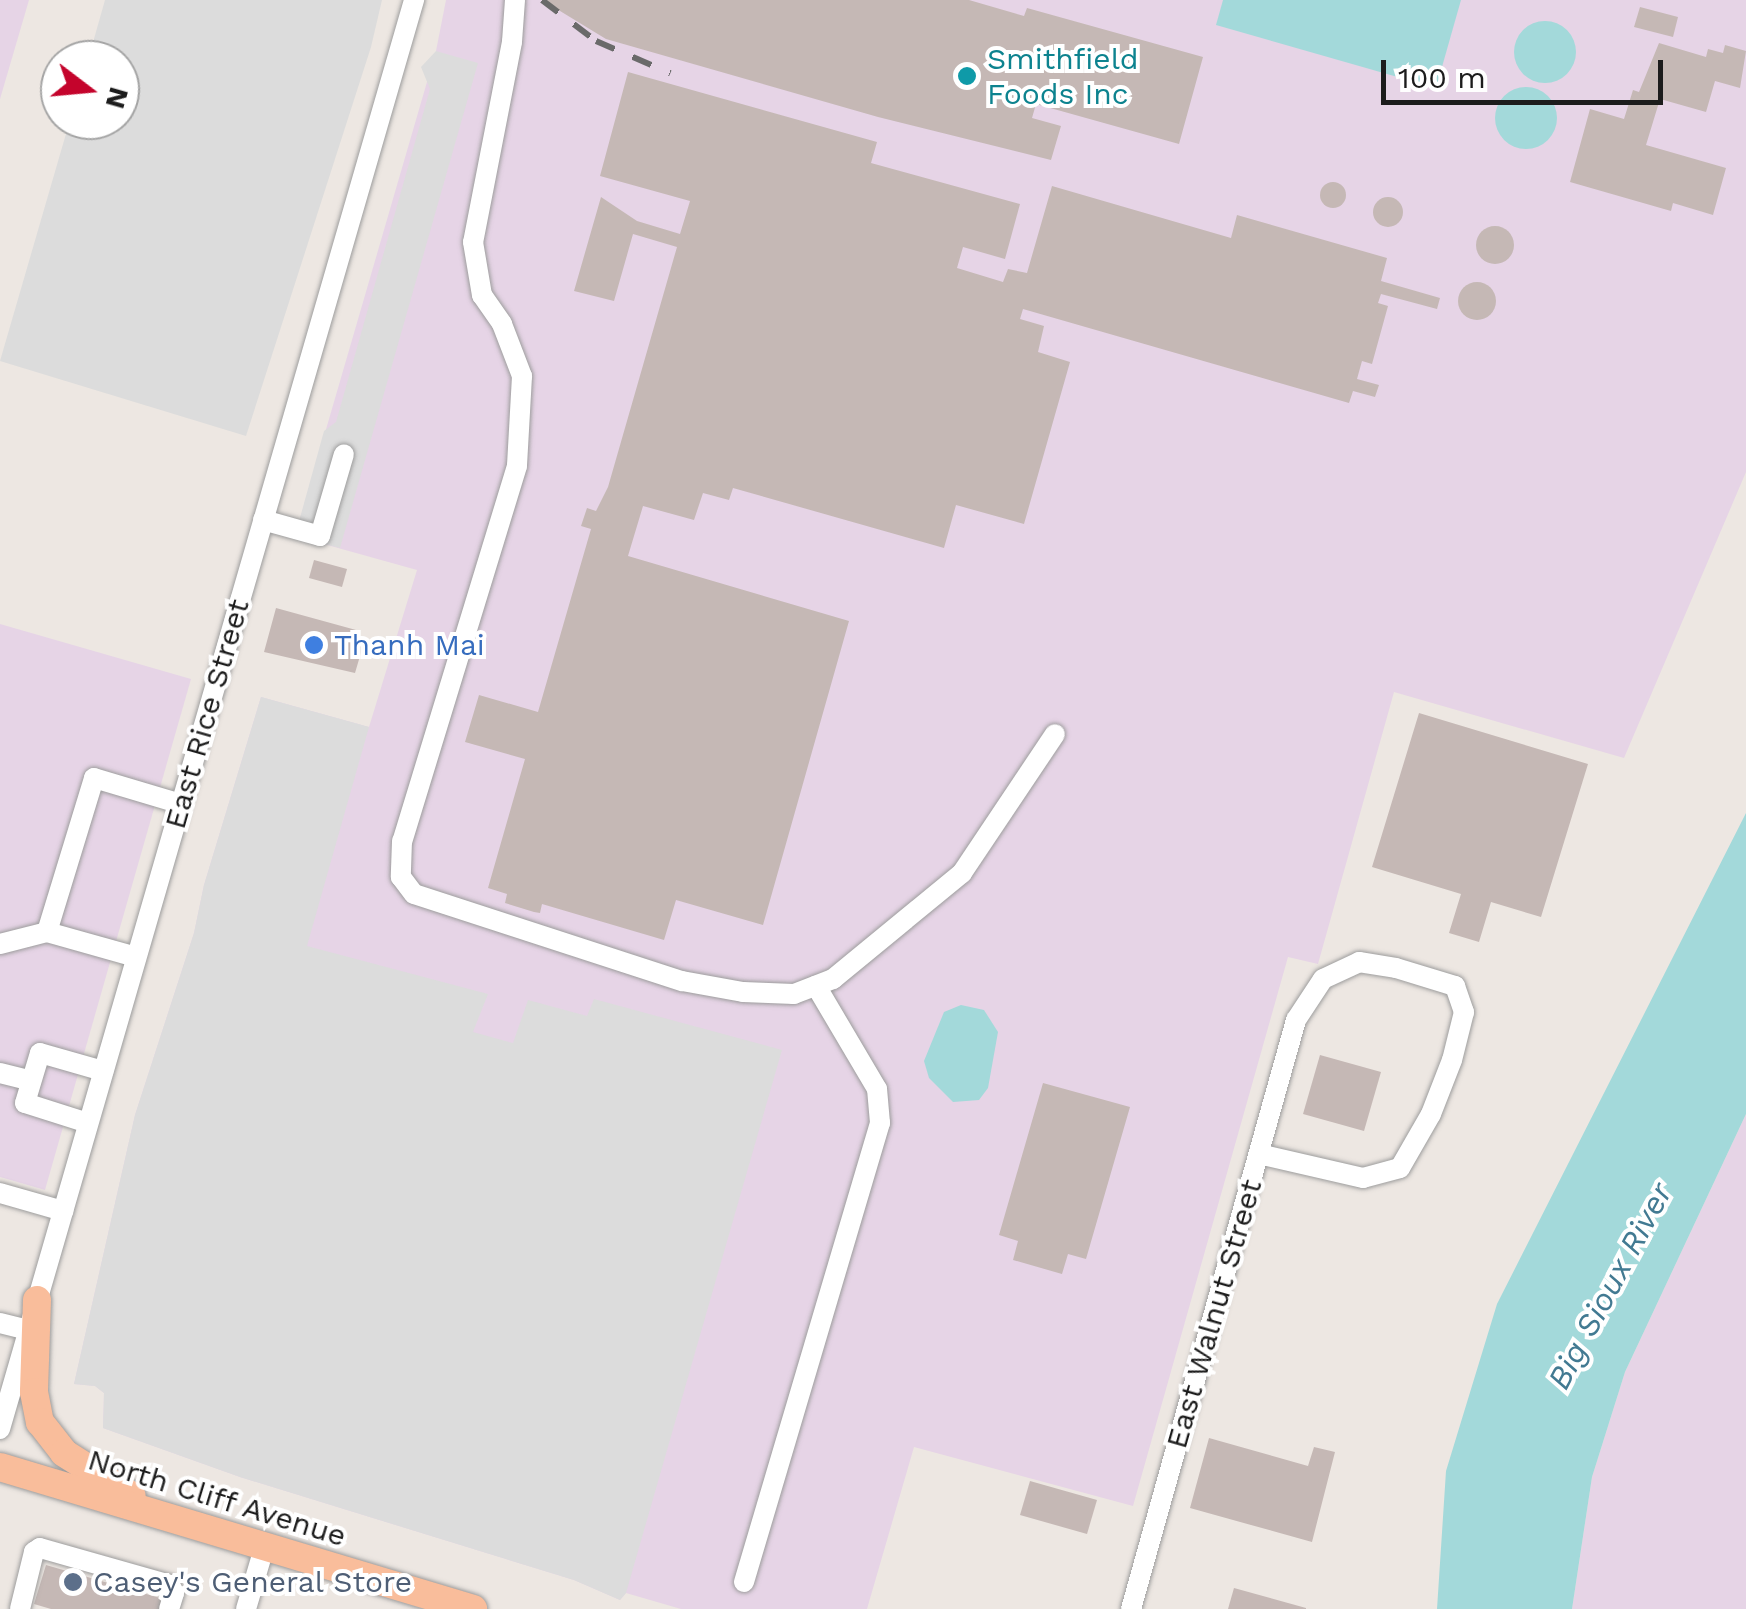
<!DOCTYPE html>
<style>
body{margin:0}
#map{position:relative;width:1746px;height:1609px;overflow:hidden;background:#ede7e2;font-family:"Work Sans",sans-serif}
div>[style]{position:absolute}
.industrial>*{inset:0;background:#e6d4e6}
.parking>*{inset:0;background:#dcdcdc}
.water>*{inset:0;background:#a3d9da}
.round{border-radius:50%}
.building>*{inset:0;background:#c5b8b5}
.roads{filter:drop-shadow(0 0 2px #9d9d9d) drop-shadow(0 0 2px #9d9d9d)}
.minor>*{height:20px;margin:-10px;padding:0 10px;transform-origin:10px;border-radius:10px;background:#fff}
.major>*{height:28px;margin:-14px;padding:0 14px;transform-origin:14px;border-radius:14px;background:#f9bd9b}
.rail>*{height:6px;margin-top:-3px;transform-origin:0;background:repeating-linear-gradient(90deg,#6a6a6a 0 20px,transparent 0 40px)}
.dots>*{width:28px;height:28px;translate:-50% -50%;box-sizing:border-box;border:5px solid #fff;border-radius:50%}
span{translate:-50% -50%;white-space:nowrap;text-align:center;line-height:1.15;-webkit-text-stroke:8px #fff;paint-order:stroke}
.culture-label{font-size:30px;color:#0d838f}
.left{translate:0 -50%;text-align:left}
.shop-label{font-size:30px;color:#366cbe}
.street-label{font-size:30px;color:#1c1c1c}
.service-label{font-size:30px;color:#4e5e75}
.water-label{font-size:32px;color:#427a92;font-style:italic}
.north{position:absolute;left:40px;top:40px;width:100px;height:100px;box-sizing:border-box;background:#fff;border:2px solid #a4a4a4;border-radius:50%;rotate:106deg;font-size:28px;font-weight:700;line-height:40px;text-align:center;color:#1c1c1c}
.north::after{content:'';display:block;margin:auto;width:35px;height:45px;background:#c4042c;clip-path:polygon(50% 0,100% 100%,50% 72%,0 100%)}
.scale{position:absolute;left:1381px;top:60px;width:282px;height:45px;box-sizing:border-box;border:5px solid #1c1c1c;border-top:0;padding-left:12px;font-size:30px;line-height:35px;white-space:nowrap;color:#1c1c1c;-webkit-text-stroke:8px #fff;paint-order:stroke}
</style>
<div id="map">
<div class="industrial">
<div style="clip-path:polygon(0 0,29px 0,0 99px)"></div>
<div style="clip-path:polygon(446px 0,1746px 0,1746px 472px,1624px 758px,1394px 692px,1318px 964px,1288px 957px,1133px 1506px,914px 1447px,867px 1609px,681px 1609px,626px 1593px,620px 1600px,574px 1580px,240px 1477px,103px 1428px,104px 1393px,95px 1386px,74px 1384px,135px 1115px,194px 933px,204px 885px,261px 697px,369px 727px,417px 570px,295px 536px,436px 51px)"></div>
<div style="clip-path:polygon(0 624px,191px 679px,45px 1190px,0 1177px)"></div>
<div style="clip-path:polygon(1746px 1114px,1746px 1609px,1572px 1609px,1592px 1477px,1625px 1372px)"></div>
</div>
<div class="parking">
<div style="clip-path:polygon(105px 0,382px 0,371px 47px,246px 436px,0 361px,70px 120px,120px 120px,120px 60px,88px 60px)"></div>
<div style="clip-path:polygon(436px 51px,478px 63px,340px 548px,295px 536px,324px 431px,336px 422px,430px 89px,421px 67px)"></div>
<div style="clip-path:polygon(261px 697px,369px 727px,307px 946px,488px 994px,473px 1032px,513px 1043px,528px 1000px,587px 1016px,594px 999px,782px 1050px,626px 1593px,620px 1600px,574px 1580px,240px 1477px,103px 1428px,104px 1393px,95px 1386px,74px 1384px,135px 1115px,194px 933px,204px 885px)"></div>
</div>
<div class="water">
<div style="clip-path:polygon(1223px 0,1461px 0,1436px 88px,1216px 25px)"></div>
<div class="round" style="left:1514px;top:21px;width:62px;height:62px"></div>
<div class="round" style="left:1495px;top:87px;width:62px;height:62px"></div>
<div style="clip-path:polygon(1746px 813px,1746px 1114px,1625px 1372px,1592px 1477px,1572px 1609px,1437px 1609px,1446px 1471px,1497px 1304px)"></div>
<div style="clip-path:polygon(961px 1005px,984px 1010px,998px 1032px,988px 1088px,979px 1100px,953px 1102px,929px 1078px,924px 1061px,944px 1012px)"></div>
</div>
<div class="building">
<div style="clip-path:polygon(542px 0,969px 0,1024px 16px,1027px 8px,1203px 57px,1179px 144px,1036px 104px,1032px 118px,1061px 126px,1051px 160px,878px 117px,606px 39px)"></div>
<div style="clip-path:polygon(1640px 7px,1678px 17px,1673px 37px,1634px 27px)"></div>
<div style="clip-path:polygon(1659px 43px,1706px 57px,1708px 49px,1723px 53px,1725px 45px,1746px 51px,1740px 88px,1715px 81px,1706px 112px,1660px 99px,1646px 145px,1726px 168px,1713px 215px,1673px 203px,1671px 211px,1570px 182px,1590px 109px,1624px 119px,1633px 90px,1639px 92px)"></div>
<div style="clip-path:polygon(628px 72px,877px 142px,871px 163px,1020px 204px,1005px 259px,963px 247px,957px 268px,1003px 282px,1008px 269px,1027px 273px,1052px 186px,1231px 238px,1237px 215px,1387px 258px,1381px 281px,1440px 298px,1437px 309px,1381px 294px,1378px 303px,1388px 306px,1372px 364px,1362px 361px,1357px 379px,1379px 385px,1375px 397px,1353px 391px,1349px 403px,1023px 309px,1020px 319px,1044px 326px,1038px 352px,1070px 362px,1024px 524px,956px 505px,944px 548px,733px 488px,729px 500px,703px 493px,694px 520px,643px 506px,628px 556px,849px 621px,763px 925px,676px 900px,664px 940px,542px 904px,540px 913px,534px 912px,505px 903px,507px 894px,488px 888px,525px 759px,465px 742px,479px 695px,538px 712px,591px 529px,581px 526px,587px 508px,596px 511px,608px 487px,677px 247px,633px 234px,614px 301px,574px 291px,601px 197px,637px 221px,680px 234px,690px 201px,600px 176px)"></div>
<div class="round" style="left:1320px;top:182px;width:26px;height:26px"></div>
<div class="round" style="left:1373px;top:197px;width:30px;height:30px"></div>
<div class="round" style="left:1476px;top:226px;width:38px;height:38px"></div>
<div class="round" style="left:1458px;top:282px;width:38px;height:38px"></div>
<div style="clip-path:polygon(314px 560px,347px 569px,342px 587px,309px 578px)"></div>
<div style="clip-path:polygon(276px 608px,356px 630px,354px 636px,365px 639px,355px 673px,264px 652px)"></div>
<div style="clip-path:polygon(1419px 713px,1588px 764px,1541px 917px,1491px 902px,1479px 942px,1449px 933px,1461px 894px,1372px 867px)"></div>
<div style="clip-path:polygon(1320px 1055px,1381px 1072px,1364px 1131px,1303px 1114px)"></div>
<div style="clip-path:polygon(1043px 1083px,1130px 1107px,1086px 1259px,1068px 1254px,1062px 1274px,1013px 1260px,1018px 1241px,999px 1235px)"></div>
<div style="clip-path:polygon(1209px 1438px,1308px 1466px,1314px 1447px,1335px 1452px,1312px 1542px,1190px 1508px)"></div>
<div style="clip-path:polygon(1030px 1481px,1097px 1500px,1087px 1534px,1020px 1515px)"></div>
<div style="clip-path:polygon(46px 1565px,167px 1600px,164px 1609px,51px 1609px,34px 1604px)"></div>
<div style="clip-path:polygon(1234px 1588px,1306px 1608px,1306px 1609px,1228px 1609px)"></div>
</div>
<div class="roads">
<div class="minor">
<div style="left:515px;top:0;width:42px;rotate:94.1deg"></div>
<div style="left:512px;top:42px;width:204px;rotate:101deg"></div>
<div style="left:473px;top:242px;width:54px;rotate:80.4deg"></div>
<div style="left:482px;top:295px;width:35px;rotate:55deg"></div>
<div style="left:502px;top:324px;width:56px;rotate:69deg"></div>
<div style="left:522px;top:376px;width:90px;rotate:93.2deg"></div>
<div style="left:517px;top:466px;width:392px;rotate:107deg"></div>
<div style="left:402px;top:841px;width:36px;rotate:92deg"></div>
<div style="left:401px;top:877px;width:21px;rotate:53deg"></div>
<div style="left:414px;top:894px;width:282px;rotate:18deg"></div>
<div style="left:682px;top:981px;width:62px;rotate:10.2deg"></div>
<div style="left:743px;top:992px;width:51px;rotate:2.2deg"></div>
<div style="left:794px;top:994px;width:42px;rotate:-21deg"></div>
<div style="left:833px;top:979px;width:167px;rotate:-39.4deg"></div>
<div style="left:962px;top:873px;width:167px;rotate:-56.2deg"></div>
<div style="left:263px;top:520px;width:59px;rotate:15.7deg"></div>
<div style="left:320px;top:536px;width:85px;rotate:-73.7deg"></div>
<div style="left:0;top:944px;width:49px;rotate:-14.3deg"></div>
<div style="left:136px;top:957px;width:92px;rotate:-164.3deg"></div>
<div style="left:47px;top:932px;width:161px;rotate:-73deg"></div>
<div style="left:94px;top:778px;width:91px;rotate:16.6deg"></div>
<div style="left:0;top:1073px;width:32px;rotate:14deg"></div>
<div style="left:88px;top:1123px;width:66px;rotate:-162.4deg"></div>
<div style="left:25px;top:1103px;width:52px;rotate:-73.3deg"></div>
<div style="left:40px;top:1053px;width:66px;rotate:15.9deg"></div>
<div style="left:0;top:1193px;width:66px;rotate:15.9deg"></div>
<div style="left:0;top:1323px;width:30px;rotate:14deg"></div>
<div style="left:0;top:1429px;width:1488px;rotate:-73.84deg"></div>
<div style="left:744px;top:1582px;width:479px;rotate:-73.5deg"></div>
<div style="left:880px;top:1123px;width:34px;rotate:-95deg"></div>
<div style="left:877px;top:1089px;width:120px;rotate:-120.6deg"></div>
<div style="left:20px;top:1609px;width:59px;rotate:-76.2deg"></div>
<div style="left:34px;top:1552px;width:7px;rotate:-34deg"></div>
<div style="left:40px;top:1548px;width:135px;rotate:15.9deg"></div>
<div style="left:170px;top:1585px;width:9px;rotate:63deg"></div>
<div style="left:174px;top:1593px;width:17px;rotate:107deg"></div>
<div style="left:246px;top:1609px;width:67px;rotate:-73.5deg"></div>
<div style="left:1131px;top:1609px;width:612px;rotate:-74.35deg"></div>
<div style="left:1296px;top:1020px;width:49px;rotate:-56.6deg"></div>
<div style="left:1323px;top:979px;width:40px;rotate:-25deg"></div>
<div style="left:1359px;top:962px;width:37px;rotate:9deg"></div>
<div style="left:1396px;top:968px;width:62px;rotate:17deg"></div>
<div style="left:1455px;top:986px;width:28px;rotate:71deg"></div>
<div style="left:1464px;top:1012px;width:49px;rotate:104deg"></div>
<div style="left:1452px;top:1060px;width:58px;rotate:111.3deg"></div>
<div style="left:1431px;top:1114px;width:62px;rotate:119.9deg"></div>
<div style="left:1400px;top:1168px;width:38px;rotate:165deg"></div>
<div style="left:1363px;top:1178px;width:107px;rotate:-167deg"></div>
</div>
<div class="major">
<div style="left:37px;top:1300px;width:92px;rotate:91.9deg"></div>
<div style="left:34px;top:1392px;width:31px;rotate:79deg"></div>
<div style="left:40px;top:1422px;width:39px;rotate:52deg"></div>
<div style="left:64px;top:1453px;width:80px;rotate:32.3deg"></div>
<div style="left:0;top:1467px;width:494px;rotate:16.7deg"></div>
</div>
</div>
<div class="rail">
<div style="left:542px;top:0;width:68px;rotate:37.2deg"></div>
<div style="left:596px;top:41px;width:81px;rotate:23.4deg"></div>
</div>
<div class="dots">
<div style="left:967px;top:76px;background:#0f9aa8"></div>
<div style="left:314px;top:645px;background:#3f7fe0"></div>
<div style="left:73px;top:1582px;background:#5c6f8a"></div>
</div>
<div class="culture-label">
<span class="left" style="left:987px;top:76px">Smithfield<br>Foods Inc</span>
</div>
<div class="shop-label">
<span class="left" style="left:334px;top:645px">Thanh Mai</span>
</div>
<div class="street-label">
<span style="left:207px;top:714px;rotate:-74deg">East Rice Street</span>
<span style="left:1214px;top:1314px;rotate:-74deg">East Walnut Street</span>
<span style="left:217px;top:1498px;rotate:17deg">North Cliff Avenue</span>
</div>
<div class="service-label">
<span class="left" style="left:93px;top:1582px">Casey's General Store</span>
</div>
<div class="water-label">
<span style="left:1610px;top:1286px;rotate:-62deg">Big Sioux River</span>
</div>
<div class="north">N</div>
<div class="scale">100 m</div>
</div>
